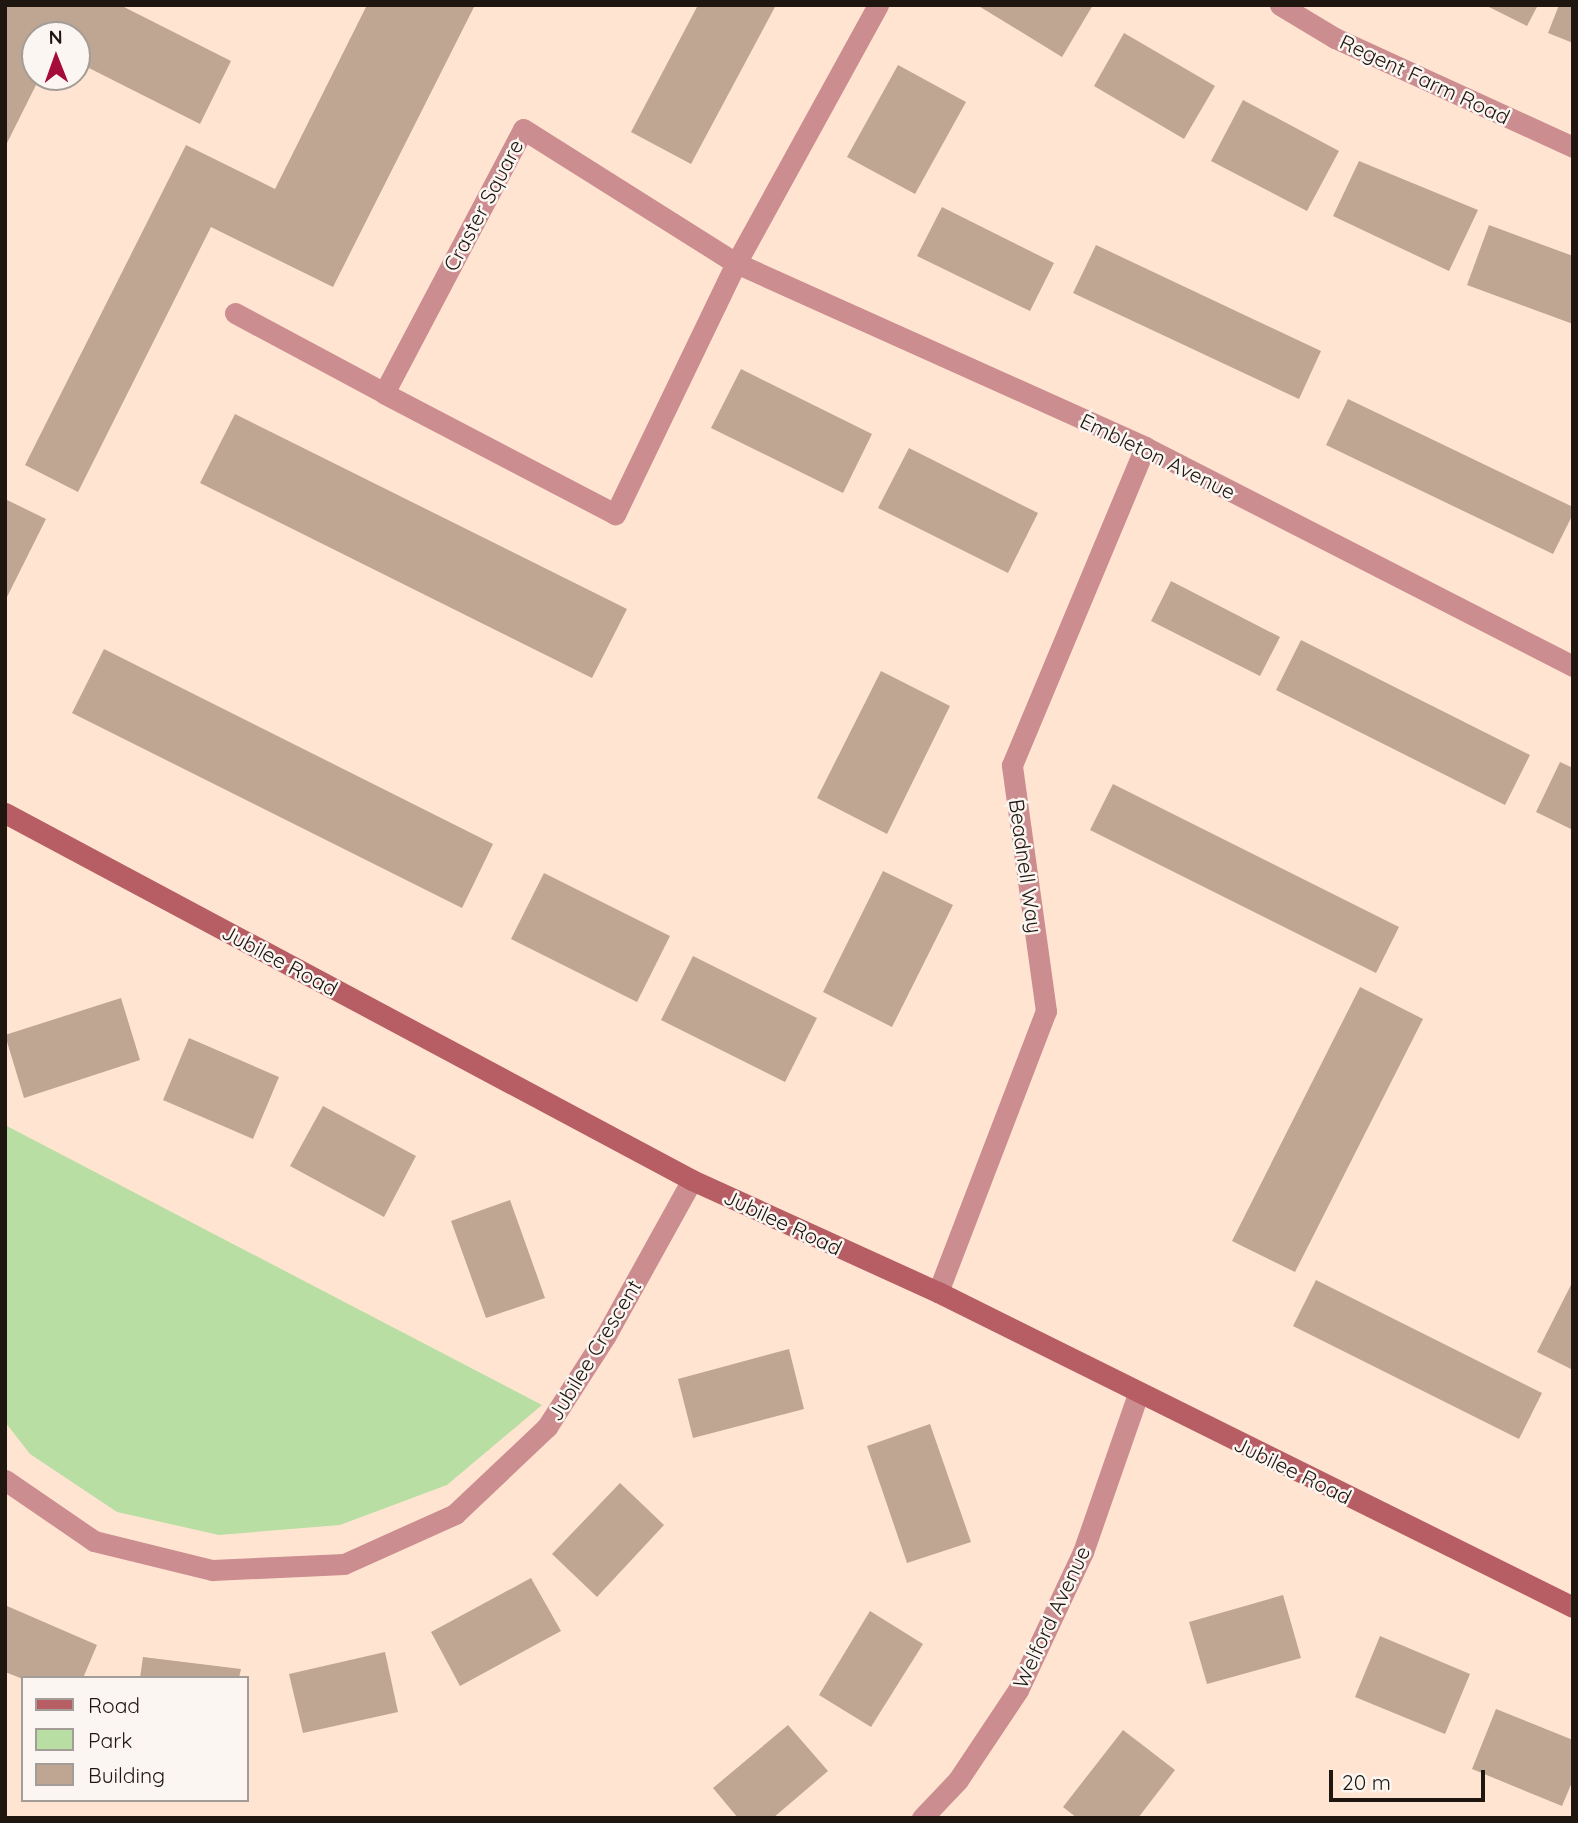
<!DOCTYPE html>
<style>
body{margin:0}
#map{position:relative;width:1578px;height:1823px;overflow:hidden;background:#ffe5d1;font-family:Quicksand,sans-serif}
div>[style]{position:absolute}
.green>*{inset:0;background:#b9dea3}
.building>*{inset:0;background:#bea693}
.street>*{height:21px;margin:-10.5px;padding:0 10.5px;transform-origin:10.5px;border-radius:10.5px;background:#cc8d90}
.secondary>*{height:21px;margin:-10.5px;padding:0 10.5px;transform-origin:10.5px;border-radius:10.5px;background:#b75d64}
span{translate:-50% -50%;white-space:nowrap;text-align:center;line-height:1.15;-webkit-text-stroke:5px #fcf6f2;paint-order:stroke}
.street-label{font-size:21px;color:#1e160f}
.frame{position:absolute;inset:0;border:7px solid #1e160f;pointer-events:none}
.legend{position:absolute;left:21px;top:1676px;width:228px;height:126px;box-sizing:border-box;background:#fcf6f2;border:2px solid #a39c97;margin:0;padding:9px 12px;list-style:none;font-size:21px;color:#1e160f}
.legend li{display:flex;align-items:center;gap:14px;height:35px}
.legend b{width:35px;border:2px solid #a39c97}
.north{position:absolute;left:21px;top:21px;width:70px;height:70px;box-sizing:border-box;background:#fcf6f2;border:2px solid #a39c97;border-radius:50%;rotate:359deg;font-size:19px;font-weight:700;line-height:28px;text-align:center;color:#1e160f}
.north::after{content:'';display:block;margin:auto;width:24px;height:32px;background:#a60c3b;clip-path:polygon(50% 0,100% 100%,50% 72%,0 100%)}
.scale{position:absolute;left:1329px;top:1770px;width:156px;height:32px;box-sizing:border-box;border:4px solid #1e160f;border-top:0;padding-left:9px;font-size:21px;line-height:24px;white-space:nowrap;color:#1e160f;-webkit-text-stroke:5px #fcf6f2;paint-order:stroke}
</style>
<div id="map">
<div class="green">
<div style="clip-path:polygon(5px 1125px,542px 1405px,447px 1485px,340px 1525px,219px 1535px,117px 1512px,30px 1454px,5px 1422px)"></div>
</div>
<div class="building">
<div style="clip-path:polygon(5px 5px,120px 5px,231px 61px,200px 124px,77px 62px,77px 35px,35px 35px,35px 77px,40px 77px,5px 147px)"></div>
<div style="clip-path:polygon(367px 5px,475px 5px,333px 287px,211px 227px,78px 492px,25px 465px,186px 145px,275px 189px)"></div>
<div style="clip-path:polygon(698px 5px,776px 5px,691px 164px,631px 132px)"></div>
<div style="clip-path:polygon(977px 5px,1093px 5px,1062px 57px)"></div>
<div style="clip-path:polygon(1485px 5px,1538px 5px,1527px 26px)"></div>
<div style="clip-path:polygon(1559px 5px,1573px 5px,1573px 43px,1548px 33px)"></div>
<div style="clip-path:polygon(1124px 33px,1215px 86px,1184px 139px,1094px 86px)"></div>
<div style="clip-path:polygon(898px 65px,966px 102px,915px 194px,847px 157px)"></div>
<div style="clip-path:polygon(1243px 100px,1339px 151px,1307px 211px,1211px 161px)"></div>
<div style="clip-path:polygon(1359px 161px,1478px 210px,1449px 271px,1333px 216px)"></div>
<div style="clip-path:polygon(942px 207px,1054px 263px,1030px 311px,917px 256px)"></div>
<div style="clip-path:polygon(1489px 225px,1573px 256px,1573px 324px,1467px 285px)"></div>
<div style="clip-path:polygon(1096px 245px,1321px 351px,1299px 399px,1073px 293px)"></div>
<div style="clip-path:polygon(741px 369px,872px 434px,843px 493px,711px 428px)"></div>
<div style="clip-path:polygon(1348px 399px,1573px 507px,1573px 514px,1553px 554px,1326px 445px)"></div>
<div style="clip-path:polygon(235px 414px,627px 609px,592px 678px,200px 483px)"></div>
<div style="clip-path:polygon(909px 448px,1038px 513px,1008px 573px,878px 508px)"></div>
<div style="clip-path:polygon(5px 499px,46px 519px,5px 601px)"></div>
<div style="clip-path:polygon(1171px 581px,1280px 637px,1260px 676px,1151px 621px)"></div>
<div style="clip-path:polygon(1301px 640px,1530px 755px,1505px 805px,1276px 690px)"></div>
<div style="clip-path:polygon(104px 649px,493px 844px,462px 908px,72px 713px)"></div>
<div style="clip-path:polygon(881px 671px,950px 706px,887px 834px,817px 798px)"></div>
<div style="clip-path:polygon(1560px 762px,1573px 768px,1573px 830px,1536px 812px)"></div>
<div style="clip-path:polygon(1113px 784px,1399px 927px,1376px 973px,1090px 830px)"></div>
<div style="clip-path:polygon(883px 871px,953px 905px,892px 1027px,823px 992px)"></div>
<div style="clip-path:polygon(544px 873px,670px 936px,637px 1002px,511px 939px)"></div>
<div style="clip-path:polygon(693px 956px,817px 1018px,785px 1082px,661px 1020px)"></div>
<div style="clip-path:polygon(1360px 987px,1423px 1019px,1295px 1272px,1232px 1241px)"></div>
<div style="clip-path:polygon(121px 998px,140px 1060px,24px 1098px,5px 1035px)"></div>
<div style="clip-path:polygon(189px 1038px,279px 1077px,253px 1139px,163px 1100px)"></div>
<div style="clip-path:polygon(323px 1106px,416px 1156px,384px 1217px,290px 1166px)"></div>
<div style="clip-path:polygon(510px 1200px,545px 1298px,486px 1318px,451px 1221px)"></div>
<div style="clip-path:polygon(1316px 1280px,1542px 1393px,1519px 1439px,1293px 1326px)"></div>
<div style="clip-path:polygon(1573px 1281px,1573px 1370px,1537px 1352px)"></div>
<div style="clip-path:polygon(789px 1349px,804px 1409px,693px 1438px,678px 1379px)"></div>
<div style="clip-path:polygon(930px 1424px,971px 1542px,907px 1563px,867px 1446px)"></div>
<div style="clip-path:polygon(620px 1483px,664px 1525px,597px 1597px,552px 1554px)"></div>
<div style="clip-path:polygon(531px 1578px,561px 1631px,460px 1686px,431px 1632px)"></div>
<div style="clip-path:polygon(1283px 1595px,1301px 1658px,1207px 1684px,1189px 1622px)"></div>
<div style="clip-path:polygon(7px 1606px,97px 1645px,83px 1678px,23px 1679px,5px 1672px)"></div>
<div style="clip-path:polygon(870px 1611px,923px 1644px,871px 1727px,819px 1695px)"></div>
<div style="clip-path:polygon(1380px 1636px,1470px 1674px,1445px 1734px,1355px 1697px)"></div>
<div style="clip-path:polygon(385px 1652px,398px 1712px,303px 1733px,289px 1674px)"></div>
<div style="clip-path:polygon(143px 1657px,241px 1669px,239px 1678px,140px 1678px)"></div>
<div style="clip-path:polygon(1496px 1709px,1573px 1740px,1573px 1780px,1562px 1806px,1472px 1769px)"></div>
<div style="clip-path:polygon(788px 1725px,828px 1771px,773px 1818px,738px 1818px,713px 1788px)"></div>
<div style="clip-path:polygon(1123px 1730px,1175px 1770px,1138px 1818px,1077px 1818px,1063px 1807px)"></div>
</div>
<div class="street">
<div style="left:878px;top:5px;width:294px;rotate:118.8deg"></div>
<div style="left:736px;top:263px;width:279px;rotate:115.7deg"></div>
<div style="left:615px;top:514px;width:261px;rotate:-152.4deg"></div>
<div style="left:384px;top:393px;width:298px;rotate:-62.2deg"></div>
<div style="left:523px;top:129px;width:252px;rotate:32.2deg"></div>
<div style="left:736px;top:263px;width:448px;rotate:24.2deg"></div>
<div style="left:1145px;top:447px;width:481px;rotate:27.1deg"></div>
<div style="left:1280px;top:5px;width:64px;rotate:31deg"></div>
<div style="left:1335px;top:38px;width:262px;rotate:24.6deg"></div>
<div style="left:235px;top:313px;width:169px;rotate:28.2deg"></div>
<div style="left:938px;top:1292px;width:301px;rotate:-69deg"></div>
<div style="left:1046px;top:1011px;width:248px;rotate:-97.9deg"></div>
<div style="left:1012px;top:765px;width:345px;rotate:-67.3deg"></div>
<div style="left:5px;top:1480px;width:108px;rotate:34.4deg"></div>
<div style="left:94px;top:1541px;width:122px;rotate:13.8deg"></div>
<div style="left:212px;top:1570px;width:132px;rotate:-2.6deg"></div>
<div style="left:344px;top:1564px;width:122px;rotate:-24.2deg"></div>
<div style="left:455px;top:1514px;width:127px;rotate:-43.4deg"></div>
<div style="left:547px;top:1427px;width:109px;rotate:-57.3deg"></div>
<div style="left:606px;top:1335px;width:177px;rotate:-61deg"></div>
<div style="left:922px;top:1818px;width:52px;rotate:-46.5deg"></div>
<div style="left:958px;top:1780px;width:108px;rotate:-56.3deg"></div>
<div style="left:1018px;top:1690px;width:153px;rotate:-64.8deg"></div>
<div style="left:1083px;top:1552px;width:167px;rotate:-70.8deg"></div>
</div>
<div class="secondary">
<div style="left:5px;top:813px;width:779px;rotate:28.11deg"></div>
<div style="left:692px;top:1180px;width:270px;rotate:24.5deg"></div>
<div style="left:938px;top:1292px;width:709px;rotate:26.38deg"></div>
</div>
<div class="street-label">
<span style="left:1425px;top:79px;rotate:25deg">Regent Farm Road</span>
<span style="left:483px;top:205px;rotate:-62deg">Craster Square</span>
<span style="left:1158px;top:456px;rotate:26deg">Embleton Avenue</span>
<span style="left:1026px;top:866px;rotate:82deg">Beadnell Way</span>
<span style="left:280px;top:960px;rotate:28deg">Jubilee Road</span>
<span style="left:783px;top:1222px;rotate:25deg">Jubilee Road</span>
<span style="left:594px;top:1350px;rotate:-59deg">Jubilee Crescent</span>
<span style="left:1293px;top:1470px;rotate:26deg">Jubilee Road</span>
<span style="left:1051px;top:1617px;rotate:-65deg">Welford Avenue</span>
</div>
<div class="frame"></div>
<ul class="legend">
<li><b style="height:9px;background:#b75d64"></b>Road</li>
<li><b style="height:19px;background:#b9dea3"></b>Park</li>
<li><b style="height:19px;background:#bea693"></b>Building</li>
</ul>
<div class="north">N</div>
<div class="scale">20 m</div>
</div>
